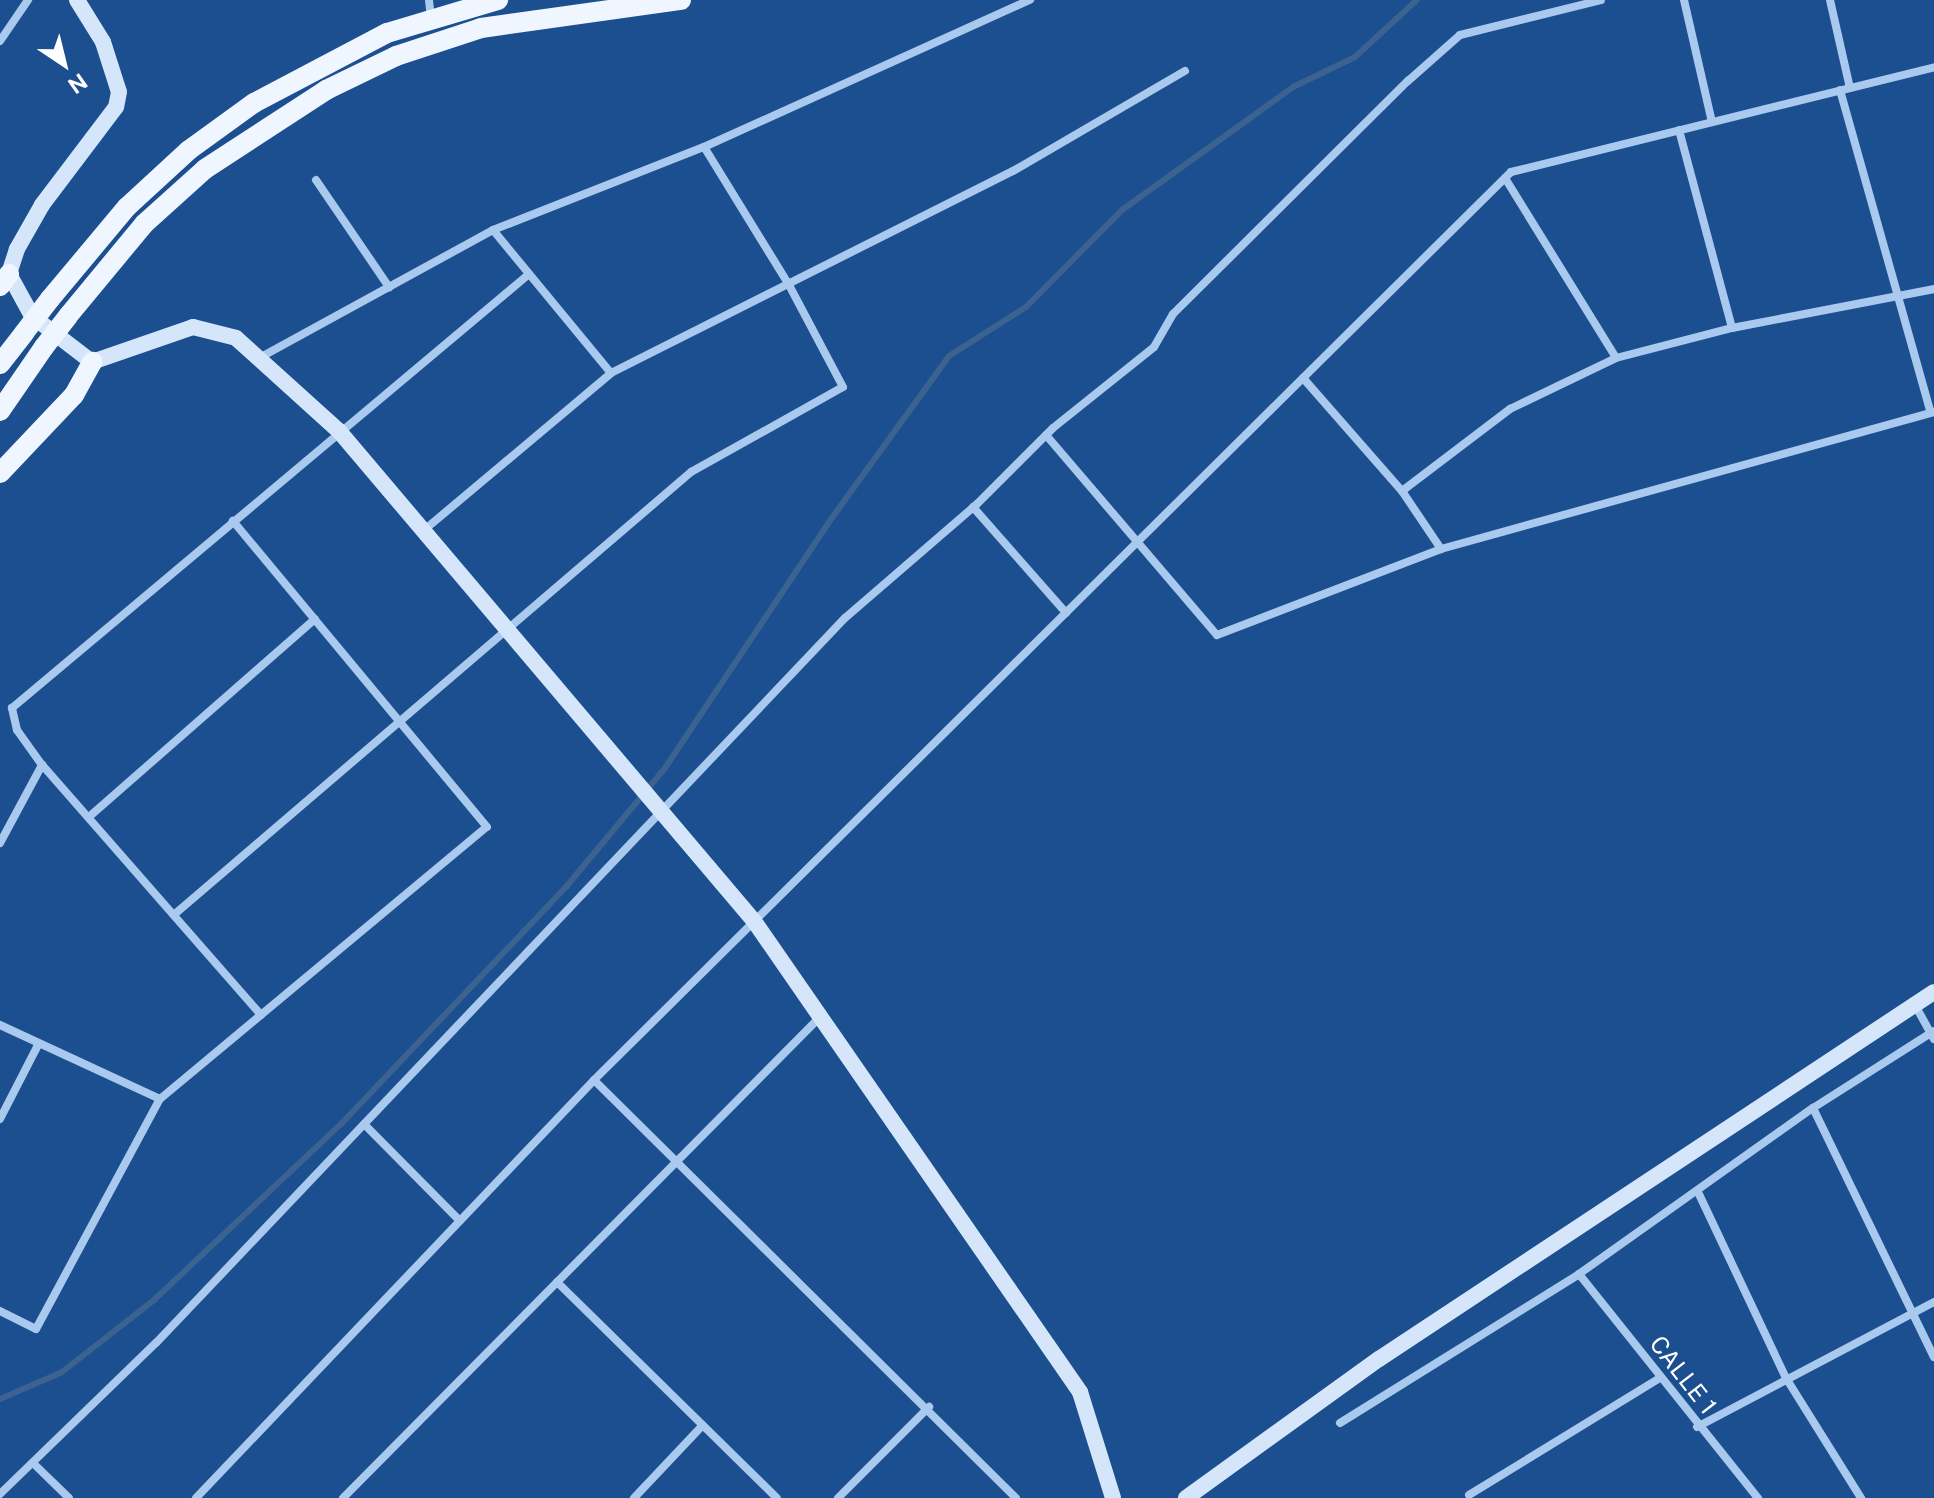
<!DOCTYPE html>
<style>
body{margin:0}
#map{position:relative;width:1934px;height:1498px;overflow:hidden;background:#1b4f8f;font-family:"Public Sans",sans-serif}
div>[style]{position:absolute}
.stream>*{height:6px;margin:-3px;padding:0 3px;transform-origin:3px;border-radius:3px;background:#3c6290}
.street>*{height:8px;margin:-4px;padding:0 4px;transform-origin:4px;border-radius:4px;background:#a9c9ee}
.secondary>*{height:16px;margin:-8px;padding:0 8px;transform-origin:8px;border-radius:8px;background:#d6e6fa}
.primary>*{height:20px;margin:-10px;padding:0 10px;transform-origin:10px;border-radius:10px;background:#f0f6ff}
.primary-bridge>*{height:20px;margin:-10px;padding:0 10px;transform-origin:10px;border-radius:10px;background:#f0f6ff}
span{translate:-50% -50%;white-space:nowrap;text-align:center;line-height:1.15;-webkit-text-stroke:6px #1b4f8f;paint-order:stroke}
.street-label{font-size:24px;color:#fff}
.north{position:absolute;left:24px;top:24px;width:80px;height:80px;-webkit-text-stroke:6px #1b4f8f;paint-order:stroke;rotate:145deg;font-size:22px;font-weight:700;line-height:32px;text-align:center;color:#fff}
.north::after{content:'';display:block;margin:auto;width:28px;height:36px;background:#fff;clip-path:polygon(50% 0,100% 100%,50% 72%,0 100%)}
</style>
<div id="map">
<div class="stream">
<div style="left:0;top:1399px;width:68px;rotate:-23.5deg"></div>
<div style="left:62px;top:1372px;width:117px;rotate:-38deg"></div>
<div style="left:154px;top:1300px;width:258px;rotate:-43.3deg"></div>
<div style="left:342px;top:1123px;width:325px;rotate:-46.5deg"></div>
<div style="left:566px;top:887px;width:155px;rotate:-50.2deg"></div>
<div style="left:665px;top:768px;width:304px;rotate:-56.3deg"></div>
<div style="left:834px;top:515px;width:196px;rotate:-54.1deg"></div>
<div style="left:949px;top:356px;width:91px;rotate:-32.5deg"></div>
<div style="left:1026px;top:307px;width:136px;rotate:-45.3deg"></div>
<div style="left:1122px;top:210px;width:211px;rotate:-35.7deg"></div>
<div style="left:1293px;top:87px;width:69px;rotate:-25.8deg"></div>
<div style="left:1355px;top:57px;width:84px;rotate:-42.6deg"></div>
</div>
<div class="street">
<div style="left:429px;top:0;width:18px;rotate:84deg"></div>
<div style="left:1684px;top:0;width:125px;rotate:77.1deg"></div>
<div style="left:1830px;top:0;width:90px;rotate:77.2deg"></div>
<div style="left:0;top:41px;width:50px;rotate:-55.7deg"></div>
<div style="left:1840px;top:90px;width:333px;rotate:74.3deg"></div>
<div style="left:1679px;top:130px;width:205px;rotate:75deg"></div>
<div style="left:1505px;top:178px;width:211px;rotate:58.3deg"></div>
<div style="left:316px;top:180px;width:130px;rotate:55.7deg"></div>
<div style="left:493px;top:230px;width:185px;rotate:50.5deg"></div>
<div style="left:261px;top:357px;width:264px;rotate:-28.7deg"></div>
<div style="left:493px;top:230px;width:227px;rotate:-21.5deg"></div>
<div style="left:704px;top:147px;width:358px;rotate:-24.3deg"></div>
<div style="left:1303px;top:378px;width:150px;rotate:48.8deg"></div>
<div style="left:1402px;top:491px;width:70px;rotate:56.1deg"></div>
<div style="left:1046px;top:435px;width:263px;rotate:49.5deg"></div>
<div style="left:1217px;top:635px;width:240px;rotate:-21deg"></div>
<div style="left:1441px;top:549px;width:512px;rotate:-15.53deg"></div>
<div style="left:1402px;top:491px;width:136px;rotate:-37.2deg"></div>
<div style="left:1510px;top:409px;width:118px;rotate:-25.7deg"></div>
<div style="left:1616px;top:358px;width:120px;rotate:-14.5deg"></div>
<div style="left:1732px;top:328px;width:206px;rotate:-10.9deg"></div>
<div style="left:973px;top:507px;width:141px;rotate:48.7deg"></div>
<div style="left:423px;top:531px;width:246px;rotate:-40deg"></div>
<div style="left:611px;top:373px;width:450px;rotate:-26.7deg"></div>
<div style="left:1013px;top:171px;width:199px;rotate:-30.2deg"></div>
<div style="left:90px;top:816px;width:299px;rotate:-41.2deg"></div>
<div style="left:0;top:843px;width:89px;rotate:-61.7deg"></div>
<div style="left:176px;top:913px;width:678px;rotate:-40.57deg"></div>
<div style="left:691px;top:472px;width:174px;rotate:-29.2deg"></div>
<div style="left:843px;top:387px;width:115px;rotate:-117.9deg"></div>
<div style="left:789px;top:285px;width:162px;rotate:-121.6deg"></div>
<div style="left:1915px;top:1005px;width:39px;rotate:61deg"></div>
<div style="left:261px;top:1015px;width:332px;rotate:-131.2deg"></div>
<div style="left:42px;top:765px;width:43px;rotate:-125.5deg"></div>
<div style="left:17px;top:730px;width:23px;rotate:-103deg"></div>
<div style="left:12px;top:708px;width:675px;rotate:-40.01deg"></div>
<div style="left:0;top:1025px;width:176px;rotate:24.8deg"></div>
<div style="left:594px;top:1080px;width:594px;rotate:44.73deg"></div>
<div style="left:1813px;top:1108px;width:277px;rotate:64.1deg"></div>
<div style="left:0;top:1119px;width:83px;rotate:-62.8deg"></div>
<div style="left:364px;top:1124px;width:136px;rotate:45.3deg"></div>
<div style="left:1698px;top:1192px;width:206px;rotate:64.7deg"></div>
<div style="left:1786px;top:1378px;width:142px;rotate:58deg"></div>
<div style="left:1579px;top:1274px;width:287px;rotate:51.4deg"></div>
<div style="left:557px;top:1282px;width:308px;rotate:44.5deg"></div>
<div style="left:0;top:1311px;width:40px;rotate:26.6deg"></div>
<div style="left:36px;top:1329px;width:261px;rotate:-61.7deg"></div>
<div style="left:160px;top:1099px;width:425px;rotate:-39.8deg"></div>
<div style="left:487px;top:827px;width:398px;rotate:-129.7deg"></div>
<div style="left:1340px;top:1423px;width:282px;rotate:-31.9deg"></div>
<div style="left:1579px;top:1274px;width:287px;rotate:-35.4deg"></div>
<div style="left:1813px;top:1108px;width:143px;rotate:-32.5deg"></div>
<div style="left:1697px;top:1427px;width:268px;rotate:-27.8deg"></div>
<div style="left:33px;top:1463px;width:50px;rotate:44.2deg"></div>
<div style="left:0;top:1494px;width:217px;rotate:-44.1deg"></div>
<div style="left:156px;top:1343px;width:1000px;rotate:-46.46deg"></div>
<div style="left:845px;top:618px;width:174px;rotate:-40.8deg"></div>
<div style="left:977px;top:504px;width:107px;rotate:-45deg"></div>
<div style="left:1053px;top:428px;width:129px;rotate:-38.7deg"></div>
<div style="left:1154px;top:347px;width:38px;rotate:-60deg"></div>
<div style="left:1173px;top:314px;width:331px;rotate:-44.8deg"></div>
<div style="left:1408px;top:81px;width:69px;rotate:-41.5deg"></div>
<div style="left:1460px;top:35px;width:145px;rotate:-13.9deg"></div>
<div style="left:1469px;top:1495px;width:224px;rotate:-31.5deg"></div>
<div style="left:196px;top:1498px;width:577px;rotate:-46.4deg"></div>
<div style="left:594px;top:1080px;width:1290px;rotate:-44.72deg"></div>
<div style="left:1511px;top:172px;width:436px;rotate:-13.9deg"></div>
<div style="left:343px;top:1498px;width:679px;rotate:-45.24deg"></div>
<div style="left:634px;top:1498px;width:100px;rotate:-46.6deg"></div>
<div style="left:838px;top:1498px;width:129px;rotate:-45deg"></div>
</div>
<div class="secondary">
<div style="left:77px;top:0;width:49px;rotate:58.2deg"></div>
<div style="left:103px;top:42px;width:52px;rotate:72.3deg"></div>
<div style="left:119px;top:92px;width:15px;rotate:101deg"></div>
<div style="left:116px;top:107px;width:123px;rotate:127.1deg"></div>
<div style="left:42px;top:205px;width:51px;rotate:119.6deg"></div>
<div style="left:17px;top:249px;width:26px;rotate:108deg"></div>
<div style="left:9px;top:274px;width:48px;rotate:61.3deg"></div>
<div style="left:32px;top:316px;width:76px;rotate:37.5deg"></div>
<div style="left:92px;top:362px;width:107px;rotate:-19.1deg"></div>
<div style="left:193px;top:327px;width:44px;rotate:14.3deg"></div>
<div style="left:236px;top:338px;width:139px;rotate:42.1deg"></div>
<div style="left:339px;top:431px;width:642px;rotate:49.74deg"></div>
<div style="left:754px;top:921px;width:573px;rotate:55.31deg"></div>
<div style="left:1080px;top:1392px;width:111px;rotate:72.7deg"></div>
<div style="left:1186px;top:1498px;width:238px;rotate:-35.8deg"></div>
<div style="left:1379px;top:1359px;width:665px;rotate:-33.48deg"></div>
</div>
<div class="primary">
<div style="left:0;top:286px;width:15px;rotate:-53deg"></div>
<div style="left:50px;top:299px;width:120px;rotate:-50.1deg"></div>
<div style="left:127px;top:207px;width:84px;rotate:-42.6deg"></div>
<div style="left:189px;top:150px;width:80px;rotate:-35.9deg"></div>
<div style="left:254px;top:103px;width:150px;rotate:-27.8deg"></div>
<div style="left:387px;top:33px;width:116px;rotate:-16.6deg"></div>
<div style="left:68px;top:316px;width:119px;rotate:-50.4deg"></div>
<div style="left:144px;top:224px;width:82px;rotate:-42deg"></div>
<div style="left:205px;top:169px;width:145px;rotate:-33.1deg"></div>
<div style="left:326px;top:90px;width:78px;rotate:-25.9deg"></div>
<div style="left:396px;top:56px;width:89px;rotate:-18.2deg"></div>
<div style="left:481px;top:28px;width:202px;rotate:-8deg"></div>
<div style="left:0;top:364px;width:39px;rotate:-52deg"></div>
<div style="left:0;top:411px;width:78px;rotate:-55.5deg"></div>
<div style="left:0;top:473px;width:108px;rotate:-46.5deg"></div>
<div style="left:74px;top:395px;width:38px;rotate:-61deg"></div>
</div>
<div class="primary-bridge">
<div style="left:24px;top:333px;width:43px;rotate:-52.6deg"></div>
<div style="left:44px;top:347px;width:39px;rotate:-52deg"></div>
</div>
<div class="street-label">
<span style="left:1683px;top:1375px;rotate:52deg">CALLE 1</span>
</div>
<div class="north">N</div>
</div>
